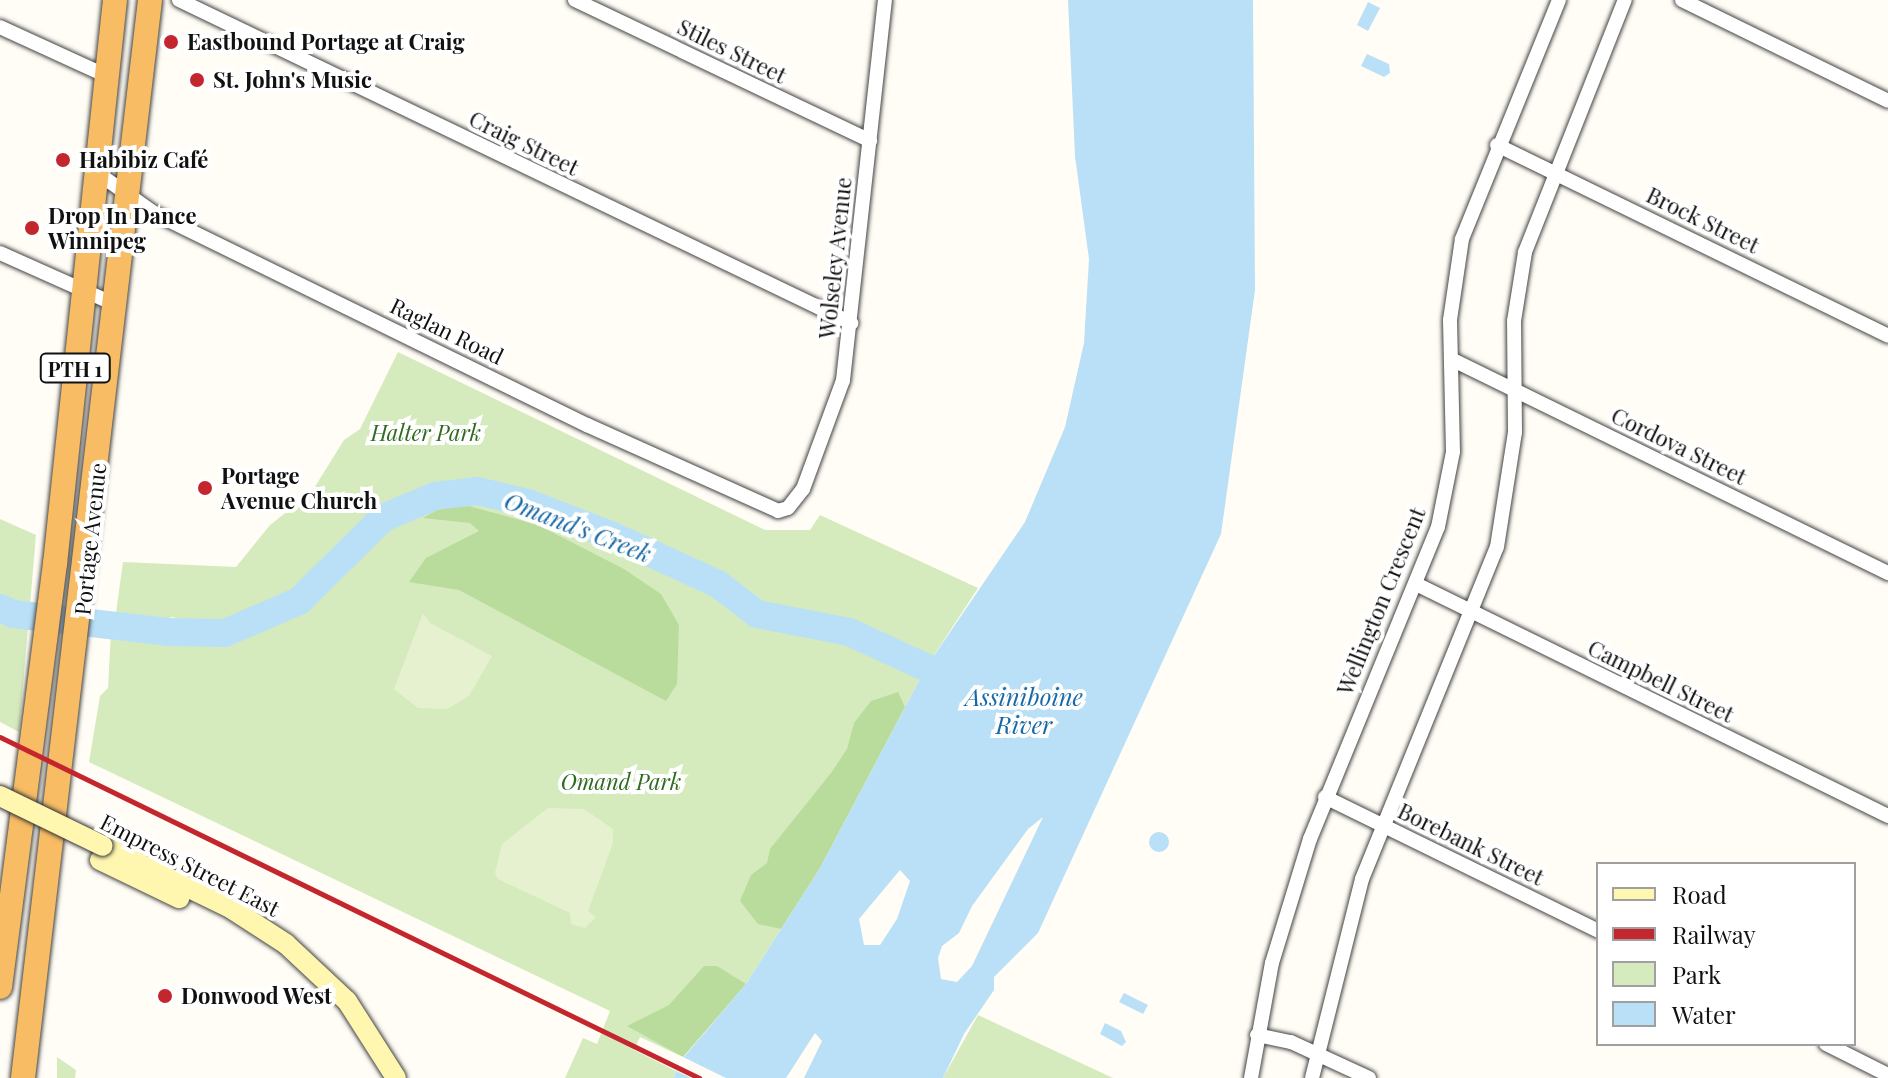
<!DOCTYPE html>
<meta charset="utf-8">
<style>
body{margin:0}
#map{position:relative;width:1888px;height:1078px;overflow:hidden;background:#fffdf5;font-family:"Playfair Display",serif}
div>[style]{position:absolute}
.green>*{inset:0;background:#d5ebbd}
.forest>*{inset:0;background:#b9dc9c}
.pitch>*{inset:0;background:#e6f2cf}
.water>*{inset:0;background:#b9e0f7}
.round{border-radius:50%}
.pier>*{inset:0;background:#fffdf5}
.river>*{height:28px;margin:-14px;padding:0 14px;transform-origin:14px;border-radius:14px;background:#b9e0f7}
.roads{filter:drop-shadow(0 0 2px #444) drop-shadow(0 0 2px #444)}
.minor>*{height:14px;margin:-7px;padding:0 7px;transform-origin:7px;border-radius:7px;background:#fff}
.secondary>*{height:20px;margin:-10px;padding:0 10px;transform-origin:10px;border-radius:10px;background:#fff6b0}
.trunk>*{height:24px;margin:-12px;padding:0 12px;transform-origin:12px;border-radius:12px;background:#f7bc64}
.rail>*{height:5px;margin:-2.5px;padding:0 2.5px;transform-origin:2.5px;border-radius:2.5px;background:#c4262e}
.bridges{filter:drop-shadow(0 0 2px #333) drop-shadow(0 0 2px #333)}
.secondary-bridge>*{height:20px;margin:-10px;padding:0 10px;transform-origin:10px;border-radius:10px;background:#fff6b0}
.dots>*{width:22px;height:22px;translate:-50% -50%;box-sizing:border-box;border:4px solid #fff;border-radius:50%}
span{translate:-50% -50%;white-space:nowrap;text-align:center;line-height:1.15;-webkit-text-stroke:8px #fff;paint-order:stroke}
.shield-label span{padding:2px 6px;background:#fff;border:2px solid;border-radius:6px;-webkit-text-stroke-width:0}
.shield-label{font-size:20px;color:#111;font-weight:700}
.poi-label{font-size:22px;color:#111;font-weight:700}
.left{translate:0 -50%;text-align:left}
.street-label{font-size:22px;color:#111}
.park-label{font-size:22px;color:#2f6b1f;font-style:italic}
.water-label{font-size:24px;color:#1768a6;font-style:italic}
.legend{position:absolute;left:1596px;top:862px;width:260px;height:184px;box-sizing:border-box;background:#fff;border:2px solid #a0a0a0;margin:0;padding:10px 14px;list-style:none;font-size:24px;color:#111}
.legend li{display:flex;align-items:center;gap:16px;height:40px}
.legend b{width:40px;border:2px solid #a0a0a0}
</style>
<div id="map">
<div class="green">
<div style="clip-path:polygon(398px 352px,765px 530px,810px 530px,820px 515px,978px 588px,927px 666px,820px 868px,746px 984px,683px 1057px,640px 1037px,634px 1050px,676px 1071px,674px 1078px,565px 1078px,583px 1038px,597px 1044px,610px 1011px,89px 762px,100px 696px,108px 688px,111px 631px,166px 639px,197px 634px,231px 639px,252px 633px,304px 611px,370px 537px,396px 519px,439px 502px,474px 498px,554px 518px,707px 588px,713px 572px,625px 533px,516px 491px,470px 486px,425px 492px,376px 516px,312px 579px,235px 622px,220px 626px,171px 617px,167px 624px,115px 620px,123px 562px,236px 567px,270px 525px,311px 493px,344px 440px,360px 429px)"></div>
<div style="clip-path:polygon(0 519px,36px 535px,19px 732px,0 722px)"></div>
<div style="clip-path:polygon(978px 1015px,1113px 1078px,943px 1078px)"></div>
<div style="clip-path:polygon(57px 1057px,76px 1070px,75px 1078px,57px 1078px)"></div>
</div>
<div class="forest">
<div style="clip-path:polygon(465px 505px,538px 525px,624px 569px,661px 594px,679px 625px,677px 684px,666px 701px,459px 590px,409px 582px,426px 558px,479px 531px,470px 523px,423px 518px,439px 509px)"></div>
<div style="clip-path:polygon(898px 692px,905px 707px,820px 868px,781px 929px,758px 924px,740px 901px,751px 875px,767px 863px,770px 849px,831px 773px,847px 749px,854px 723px,871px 701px)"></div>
<div style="clip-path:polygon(704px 966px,717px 966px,746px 984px,683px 1057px,627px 1026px,669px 1005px)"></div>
</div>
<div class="pitch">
<div style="clip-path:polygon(423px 613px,430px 623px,492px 656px,469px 696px,447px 709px,418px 708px,394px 689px)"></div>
<div style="clip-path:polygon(548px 808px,584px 809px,613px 829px,613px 843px,588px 911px,596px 917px,585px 928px,571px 924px,570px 913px,498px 879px,495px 873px,502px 844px)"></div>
</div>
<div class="water">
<div style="clip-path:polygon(evenodd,1068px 0,1253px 0,1255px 290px,1221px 534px,1038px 933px,994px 977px,994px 990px,964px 1034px,943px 1078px,804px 1078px,822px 1041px,815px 1033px,786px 1078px,674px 1078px,678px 1064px,746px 984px,820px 868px,927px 666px,1025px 522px,1065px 427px,1084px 343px,1089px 259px,1075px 156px,1068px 0,1043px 817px,972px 966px,957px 982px,941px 979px,938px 958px,942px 946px,959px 933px,972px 906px,1028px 829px,1043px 817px,1068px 0,900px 870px,910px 881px,897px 919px,880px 945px,864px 945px,859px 919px,900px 870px)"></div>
<div style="clip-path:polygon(1368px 2px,1380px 8px,1368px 31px,1357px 25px)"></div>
<div style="clip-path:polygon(1367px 54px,1389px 64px,1390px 73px,1384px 77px,1361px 66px)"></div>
<div class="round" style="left:1149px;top:832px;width:20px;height:20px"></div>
<div style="clip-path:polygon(1124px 993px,1148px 1005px,1143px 1014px,1119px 1002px)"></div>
<div style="clip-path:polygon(1105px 1023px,1121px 1031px,1126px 1042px,1122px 1046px,1100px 1034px)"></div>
</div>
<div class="pier">
<div style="clip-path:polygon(680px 1056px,683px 1057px,726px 1078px,691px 1078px,672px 1069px)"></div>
</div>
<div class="river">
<div style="left:0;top:608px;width:14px;rotate:25deg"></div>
<div style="left:13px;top:614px;width:156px;rotate:6.6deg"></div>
<div style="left:168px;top:632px;width:57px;rotate:1deg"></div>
<div style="left:225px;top:633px;width:81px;rotate:-23.4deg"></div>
<div style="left:299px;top:601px;width:118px;rotate:-44.7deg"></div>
<div style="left:383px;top:518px;width:56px;rotate:-22.9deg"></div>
<div style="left:435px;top:496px;width:42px;rotate:-6.8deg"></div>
<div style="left:477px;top:491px;width:52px;rotate:13.2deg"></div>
<div style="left:528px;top:503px;width:91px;rotate:21.2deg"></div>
<div style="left:613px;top:536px;width:115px;rotate:24.6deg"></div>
<div style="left:718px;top:584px;width:49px;rotate:37.6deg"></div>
<div style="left:757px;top:614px;width:94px;rotate:11.1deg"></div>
<div style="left:849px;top:632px;width:122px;rotate:24.7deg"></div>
</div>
<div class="roads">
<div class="minor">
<div style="left:179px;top:0;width:746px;rotate:25.67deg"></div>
<div style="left:575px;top:0;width:327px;rotate:25.5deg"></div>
<div style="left:1682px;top:0;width:229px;rotate:26.1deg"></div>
<div style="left:0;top:27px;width:118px;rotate:24.6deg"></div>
<div style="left:1497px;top:145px;width:435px;rotate:26deg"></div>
<div style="left:96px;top:172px;width:71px;rotate:35.3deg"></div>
<div style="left:154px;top:213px;width:482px;rotate:26.1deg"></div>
<div style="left:587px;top:425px;width:209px;rotate:24.2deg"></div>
<div style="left:778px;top:511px;width:10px;rotate:-17deg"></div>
<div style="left:788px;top:508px;width:24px;rotate:-52deg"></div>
<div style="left:803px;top:489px;width:116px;rotate:-69.8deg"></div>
<div style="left:843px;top:380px;width:382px;rotate:-83.7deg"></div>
<div style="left:0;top:253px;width:127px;rotate:24.1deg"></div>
<div style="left:1451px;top:359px;width:487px;rotate:26.1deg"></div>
<div style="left:1416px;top:584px;width:526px;rotate:26.18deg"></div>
<div style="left:1325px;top:797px;width:304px;rotate:26.1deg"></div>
<div style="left:1257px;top:1035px;width:35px;rotate:12deg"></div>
<div style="left:1291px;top:1042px;width:86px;rotate:24.8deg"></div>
<div style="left:1826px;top:1044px;width:69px;rotate:26.6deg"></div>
<div style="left:1251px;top:1078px;width:117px;rotate:-79.7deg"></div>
<div style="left:1272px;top:963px;width:130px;rotate:-73deg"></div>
<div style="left:1310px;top:839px;width:337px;rotate:-67.7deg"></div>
<div style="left:1438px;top:527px;width:76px;rotate:-78.7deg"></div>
<div style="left:1453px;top:452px;width:132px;rotate:-91.3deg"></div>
<div style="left:1450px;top:320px;width:82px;rotate:-81.6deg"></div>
<div style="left:1462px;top:239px;width:258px;rotate:-67.9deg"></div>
<div style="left:1312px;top:1078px;width:205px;rotate:-75.9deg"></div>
<div style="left:1362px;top:879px;width:358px;rotate:-67.9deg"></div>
<div style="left:1497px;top:547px;width:116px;rotate:-81.1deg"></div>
<div style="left:1515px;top:432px;width:111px;rotate:-90.5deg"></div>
<div style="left:1514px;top:321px;width:70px;rotate:-80.9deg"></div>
<div style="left:1525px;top:252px;width:271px;rotate:-68.4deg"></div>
</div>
<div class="secondary">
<div style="left:103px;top:846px;width:144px;rotate:26deg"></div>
<div style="left:232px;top:909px;width:64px;rotate:32.9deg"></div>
<div style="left:286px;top:944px;width:83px;rotate:43.1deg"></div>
<div style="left:347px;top:1001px;width:91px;rotate:57.5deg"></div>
<div style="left:100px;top:860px;width:88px;rotate:25.7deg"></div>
</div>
<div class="trunk">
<div style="left:0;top:987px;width:427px;rotate:-82.6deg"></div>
<div style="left:55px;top:564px;width:567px;rotate:-83.93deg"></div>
<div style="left:23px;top:1078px;width:1085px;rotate:-83.28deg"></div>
</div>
</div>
<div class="rail">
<div style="left:0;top:737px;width:778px;rotate:26deg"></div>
</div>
<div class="bridges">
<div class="secondary-bridge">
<div style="left:0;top:796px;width:114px;rotate:25.9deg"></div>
</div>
</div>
<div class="dots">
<div style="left:171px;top:42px;background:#c4262e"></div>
<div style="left:197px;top:80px;background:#c4262e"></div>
<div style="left:63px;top:160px;background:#c4262e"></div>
<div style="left:32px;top:228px;background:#c4262e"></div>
<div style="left:205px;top:488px;background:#c4262e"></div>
<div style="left:165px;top:996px;background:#c4262e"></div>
</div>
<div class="shield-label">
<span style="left:75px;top:368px">PTH 1</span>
</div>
<div class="poi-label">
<span class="left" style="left:187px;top:42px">Eastbound Portage at Craig</span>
<span class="left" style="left:213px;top:80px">St. John's Music</span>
<span class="left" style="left:79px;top:160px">Habibiz Café</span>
<span class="left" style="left:48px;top:228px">Drop In Dance<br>Winnipeg</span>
<span class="left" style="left:221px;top:488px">Portage<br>Avenue Church</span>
<span class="left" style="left:181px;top:996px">Donwood West</span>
</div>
<div class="street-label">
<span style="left:732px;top:51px;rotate:26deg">Stiles Street</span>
<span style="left:524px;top:143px;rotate:26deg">Craig Street</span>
<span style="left:1703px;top:220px;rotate:26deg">Brock Street</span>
<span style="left:835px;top:258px;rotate:-84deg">Wolseley Avenue</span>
<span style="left:447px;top:331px;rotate:26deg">Raglan Road</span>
<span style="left:1679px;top:446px;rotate:26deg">Cordova Street</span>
<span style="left:90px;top:539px;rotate:-84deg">Portage Avenue</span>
<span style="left:1381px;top:601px;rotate:-68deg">Wellington Crescent</span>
<span style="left:1661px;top:681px;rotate:26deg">Campbell Street</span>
<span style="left:1471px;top:844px;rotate:26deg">Borebank Street</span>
<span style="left:190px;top:865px;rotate:27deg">Empress Street East</span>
</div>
<div class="park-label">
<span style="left:426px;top:433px">Halter Park</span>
<span style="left:621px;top:782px">Omand Park</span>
</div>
<div class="water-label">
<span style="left:578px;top:527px;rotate:21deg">Omand's Creek</span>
<span style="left:1024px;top:711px">Assiniboine<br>River</span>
</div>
<ul class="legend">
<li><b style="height:10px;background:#fff6b0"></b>Road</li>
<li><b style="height:10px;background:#c4262e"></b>Railway</li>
<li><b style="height:22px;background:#d5ebbd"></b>Park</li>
<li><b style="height:22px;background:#b9e0f7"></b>Water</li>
</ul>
</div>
